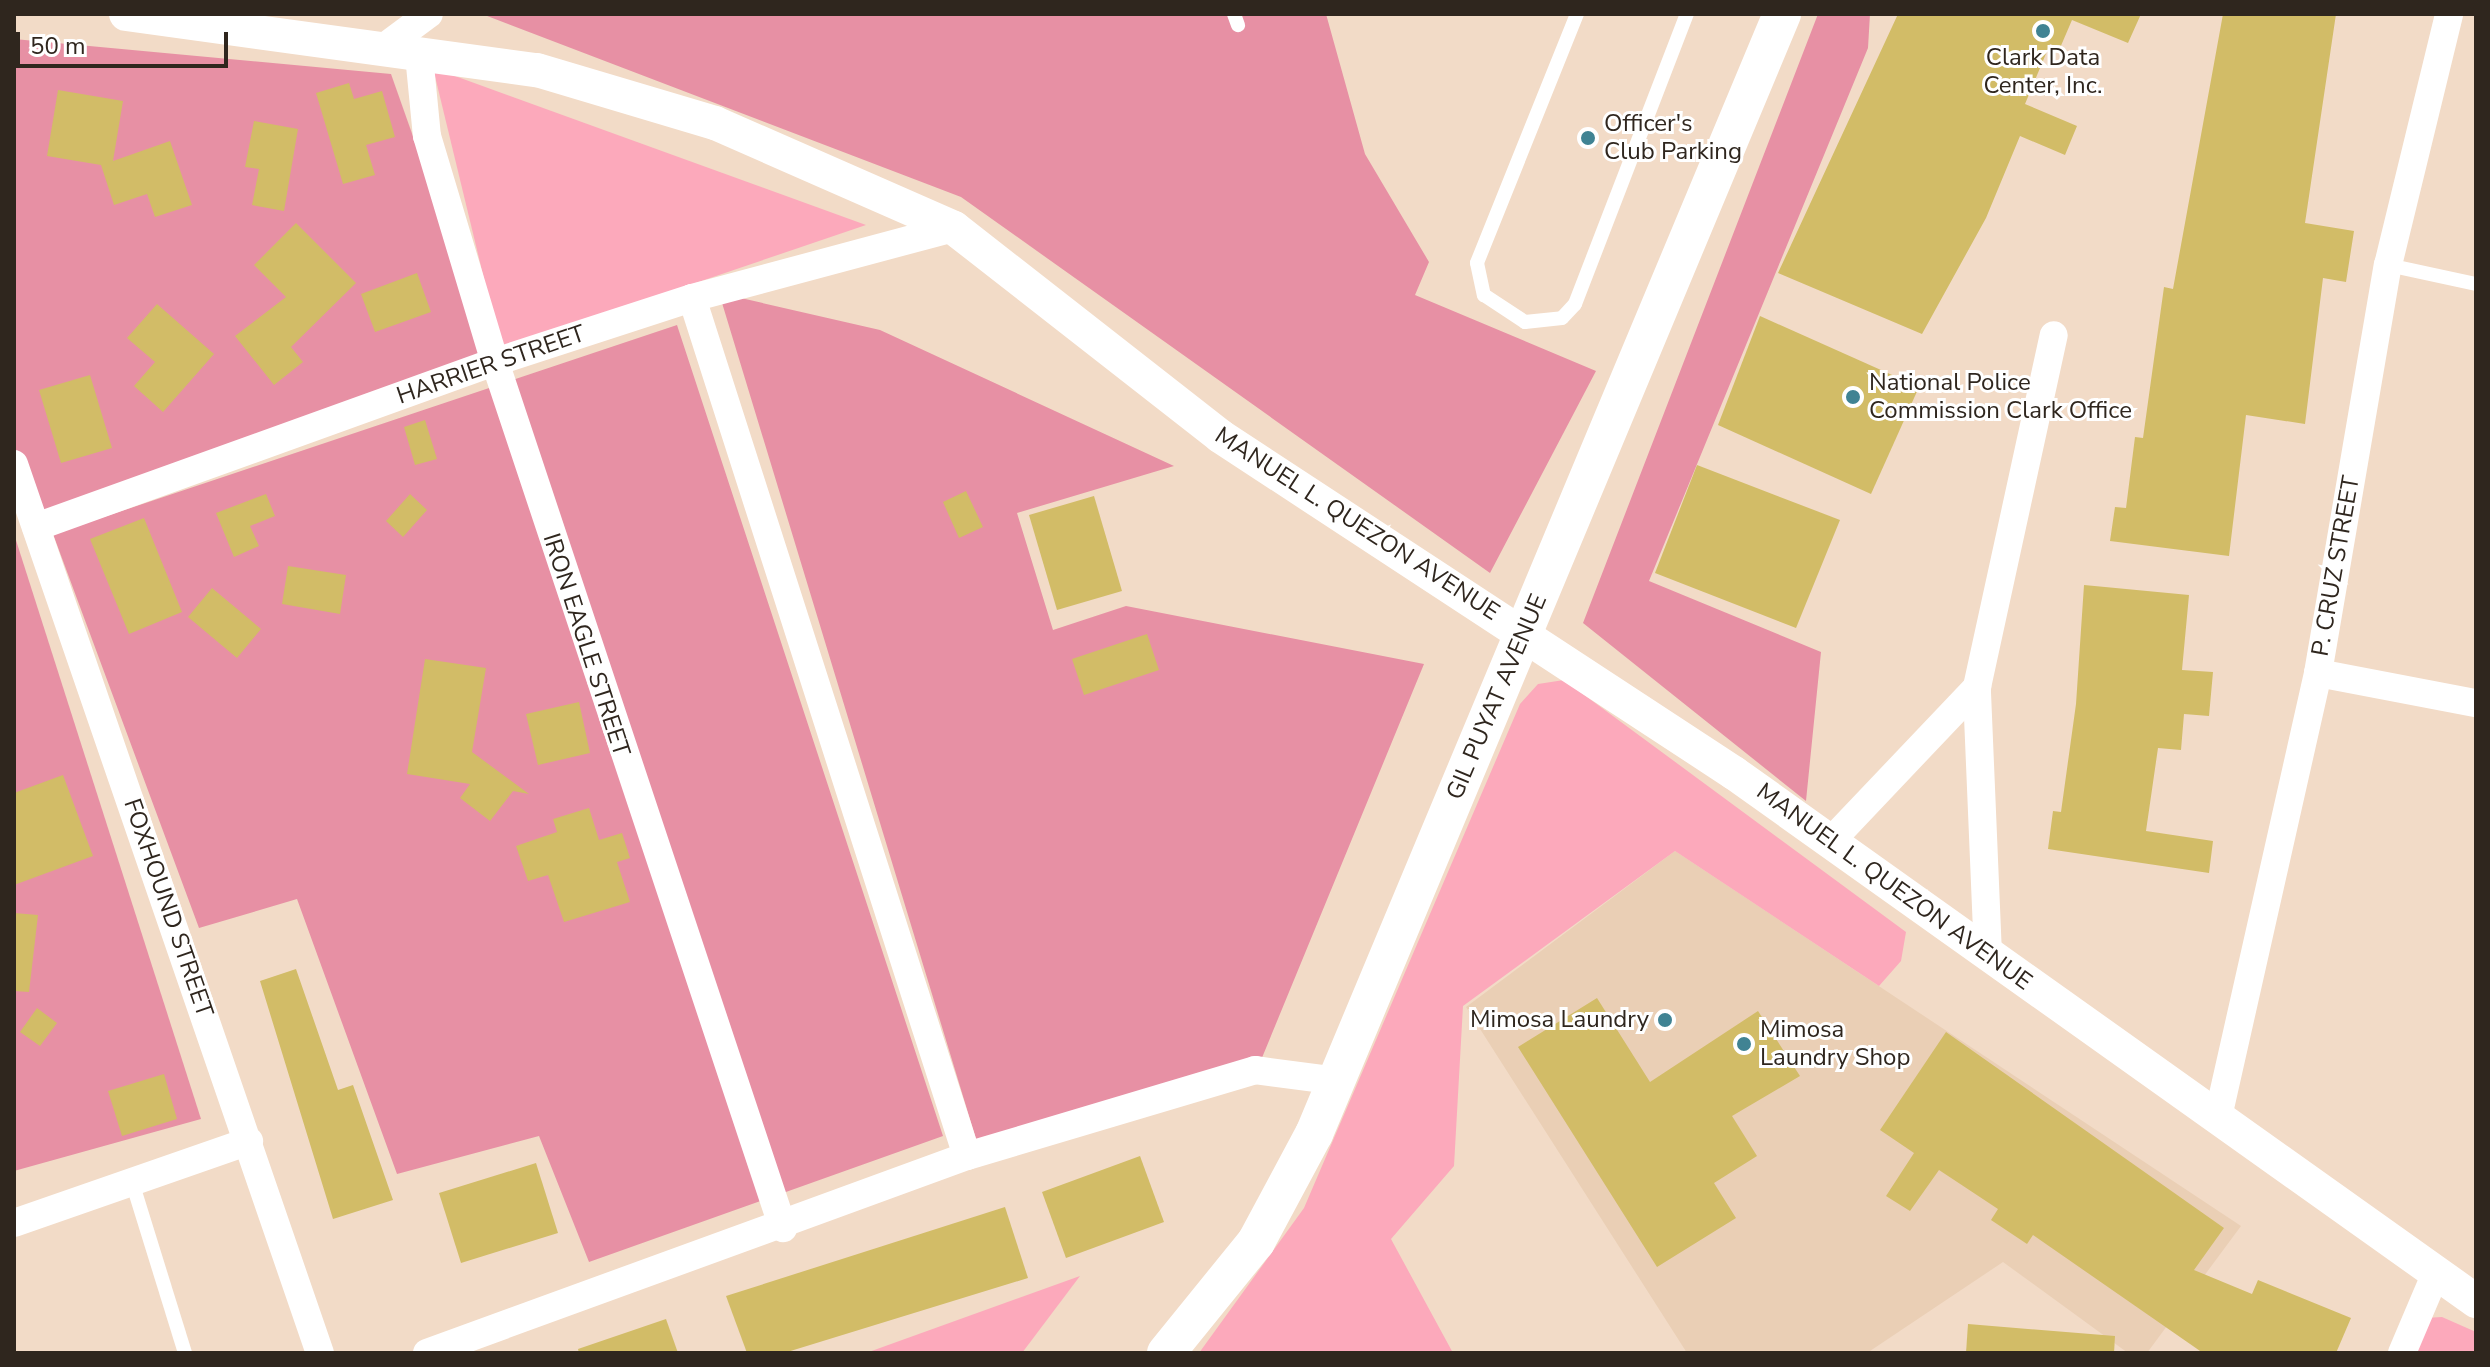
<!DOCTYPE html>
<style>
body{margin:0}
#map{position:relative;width:2490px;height:1367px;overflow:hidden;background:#f2dbc7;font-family:"Nunito Sans",sans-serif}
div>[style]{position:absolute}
.built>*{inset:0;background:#eacfb5}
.green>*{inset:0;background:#fca9bb}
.forest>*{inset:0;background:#e790a4}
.building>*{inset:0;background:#d2bc67}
.service>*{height:14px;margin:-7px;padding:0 7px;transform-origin:7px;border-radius:7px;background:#fff}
.minor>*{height:28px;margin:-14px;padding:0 14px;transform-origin:14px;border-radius:14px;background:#fff}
.tertiary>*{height:34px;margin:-17px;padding:0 17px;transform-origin:17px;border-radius:17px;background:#fff}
.secondary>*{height:38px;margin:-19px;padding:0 19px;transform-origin:19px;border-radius:19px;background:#fff}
.dots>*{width:22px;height:22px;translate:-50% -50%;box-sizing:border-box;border:4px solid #fff;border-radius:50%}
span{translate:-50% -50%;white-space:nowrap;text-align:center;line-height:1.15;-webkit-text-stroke:6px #fff;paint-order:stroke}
.poi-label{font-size:24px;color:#2f261e}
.left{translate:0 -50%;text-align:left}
.right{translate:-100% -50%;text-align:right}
.street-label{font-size:24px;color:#2f261e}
.frame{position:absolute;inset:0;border:16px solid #2f261e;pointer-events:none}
.scale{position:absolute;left:16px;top:32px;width:212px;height:36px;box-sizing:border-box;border:4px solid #2f261e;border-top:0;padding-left:10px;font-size:24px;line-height:28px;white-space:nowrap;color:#2f261e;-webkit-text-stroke:6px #fff;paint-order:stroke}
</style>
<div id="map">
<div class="built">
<div style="clip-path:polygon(1675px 851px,2241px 1226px,2147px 1353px,2128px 1353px,2003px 1262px,1867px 1353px,1687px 1353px,1466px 1007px)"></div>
</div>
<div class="green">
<div style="clip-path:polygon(433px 68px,866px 225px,501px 349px)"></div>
<div style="clip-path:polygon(1564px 680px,1906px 932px,1901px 961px,1879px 986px,1675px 851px,1463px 1006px,1454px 1166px,1391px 1239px,1453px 1353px,1199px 1353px,1304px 1208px,1520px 704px,1538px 684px)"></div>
<div style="clip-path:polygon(1080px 1276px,1022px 1353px,866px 1353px)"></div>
<div style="clip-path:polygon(2442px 1317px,2476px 1332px,2476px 1353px,2406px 1353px,2425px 1318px)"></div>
</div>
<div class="forest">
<div style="clip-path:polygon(482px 14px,1326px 14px,1365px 154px,1429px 262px,1415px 295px,1596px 371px,1490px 573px,961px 197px)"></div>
<div style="clip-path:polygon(1818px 14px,1870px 14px,1868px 48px,1649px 581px,1821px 652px,1806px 801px,1583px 623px)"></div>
<div style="clip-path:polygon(14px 39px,391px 74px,493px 363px,25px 527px,14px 491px)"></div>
<div style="clip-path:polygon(719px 293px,880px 330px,1174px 466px,1017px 513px,1053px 630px,1126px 606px,1424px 664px,1252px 1082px,983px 1162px)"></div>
<div style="clip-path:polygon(677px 325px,943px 1136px,589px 1262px,539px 1136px,397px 1174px,297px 899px,199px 928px,53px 534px)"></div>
<div style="clip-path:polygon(14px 534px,201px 1119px,14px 1171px)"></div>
</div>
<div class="building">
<div style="clip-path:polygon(1898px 14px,2141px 14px,2128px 43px,2072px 20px,2060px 48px,2050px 44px,2025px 104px,2077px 126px,2065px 155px,2020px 136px,1986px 218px,1922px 334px,1778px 273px)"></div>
<div style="clip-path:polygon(2223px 14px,2336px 14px,2305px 223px,2354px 231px,2346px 282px,2323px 278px,2305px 424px,2246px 415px,2229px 556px,2110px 541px,2115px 507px,2126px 508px,2135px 437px,2143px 438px,2164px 287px,2173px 289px)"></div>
<div style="clip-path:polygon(349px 83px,354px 99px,382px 91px,395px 137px,366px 145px,375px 175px,343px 184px,316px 93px)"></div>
<div style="clip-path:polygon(58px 90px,123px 101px,113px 161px,170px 141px,192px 205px,155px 217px,147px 194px,114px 205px,101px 165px,47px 156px)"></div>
<div style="clip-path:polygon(254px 121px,298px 129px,284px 211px,252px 205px,259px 169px,245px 167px)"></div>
<div style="clip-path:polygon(296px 223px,356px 283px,291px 347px,303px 362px,274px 385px,235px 336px,286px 297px,254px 265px)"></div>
<div style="clip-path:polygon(417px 273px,431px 312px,375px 332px,361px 294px)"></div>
<div style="clip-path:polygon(157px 304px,214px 354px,163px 412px,134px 386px,155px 362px,127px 338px)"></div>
<div style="clip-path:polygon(1760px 316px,1919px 387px,1871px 494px,1718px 425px)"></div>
<div style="clip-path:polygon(90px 375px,112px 448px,61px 463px,39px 390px)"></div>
<div style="clip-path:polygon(425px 420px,437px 459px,415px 465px,404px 427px)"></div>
<div style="clip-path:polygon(1697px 465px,1840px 520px,1796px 628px,1655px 573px)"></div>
<div style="clip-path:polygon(966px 491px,983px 527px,959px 538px,943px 502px)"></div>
<div style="clip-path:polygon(266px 494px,275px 516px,250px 526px,259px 546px,234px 557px,216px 513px)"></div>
<div style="clip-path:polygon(410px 494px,427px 510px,403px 537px,386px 521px)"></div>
<div style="clip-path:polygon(1094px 496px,1122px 591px,1057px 610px,1029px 515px)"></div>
<div style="clip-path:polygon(144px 518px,182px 612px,129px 634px,90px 539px)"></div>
<div style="clip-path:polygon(288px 566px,346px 575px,340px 614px,282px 604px)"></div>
<div style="clip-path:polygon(2084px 585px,2189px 595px,2182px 670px,2213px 672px,2209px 716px,2184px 714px,2181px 750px,2158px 748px,2146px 831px,2213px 841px,2209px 873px,2048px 849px,2053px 811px,2061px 812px,2076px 704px)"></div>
<div style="clip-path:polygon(212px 588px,261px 629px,237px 658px,188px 617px)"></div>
<div style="clip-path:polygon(1147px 634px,1159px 670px,1084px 695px,1072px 659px)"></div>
<div style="clip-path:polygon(425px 659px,486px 668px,472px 752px,529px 794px,513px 791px,490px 821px,460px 798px,470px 784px,407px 774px)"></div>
<div style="clip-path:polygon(579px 702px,590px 753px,538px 765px,526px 714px)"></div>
<div style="clip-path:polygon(63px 775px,93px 856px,14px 885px,14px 793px)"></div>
<div style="clip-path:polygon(589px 808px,599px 840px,622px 833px,630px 858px,617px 862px,630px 902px,564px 922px,548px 875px,528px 881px,516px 846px,557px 832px,553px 819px)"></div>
<div style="clip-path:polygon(14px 913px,38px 915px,29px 992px,14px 991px)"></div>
<div style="clip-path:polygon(296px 969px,338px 1090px,353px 1085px,393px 1200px,333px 1219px,260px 981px)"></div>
<div style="clip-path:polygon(1597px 998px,1650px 1082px,1758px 1011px,1800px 1076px,1732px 1116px,1757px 1156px,1714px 1183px,1736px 1218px,1657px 1267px,1518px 1047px)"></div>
<div style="clip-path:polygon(37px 1008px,57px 1023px,40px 1046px,20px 1032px)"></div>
<div style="clip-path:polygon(1946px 1032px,2224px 1228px,2194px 1270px,2252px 1294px,2258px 1280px,2351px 1318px,2336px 1353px,2203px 1353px,2033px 1235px,2027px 1244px,1991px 1220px,1998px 1209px,1939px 1170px,1910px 1211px,1886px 1196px,1914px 1153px,1880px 1130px)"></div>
<div style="clip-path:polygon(164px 1074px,177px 1119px,122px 1136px,108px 1091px)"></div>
<div style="clip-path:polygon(1140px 1156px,1164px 1222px,1066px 1258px,1042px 1192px)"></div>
<div style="clip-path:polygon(536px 1163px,558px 1233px,461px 1263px,439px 1193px)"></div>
<div style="clip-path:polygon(1005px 1207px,1028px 1278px,784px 1353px,747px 1353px,726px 1296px)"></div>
<div style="clip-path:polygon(666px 1319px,678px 1353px,579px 1353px,578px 1349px)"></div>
<div style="clip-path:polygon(1968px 1324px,2115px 1336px,2114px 1353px,1966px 1353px)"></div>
</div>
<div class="service">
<div style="left:1234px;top:14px;width:12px;rotate:70deg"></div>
<div style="left:1577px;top:14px;width:268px;rotate:111.9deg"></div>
<div style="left:1477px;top:263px;width:33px;rotate:78deg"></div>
<div style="left:1484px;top:295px;width:49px;rotate:33.4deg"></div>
<div style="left:1525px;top:322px;width:37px;rotate:-6deg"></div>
<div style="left:1562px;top:318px;width:19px;rotate:-47deg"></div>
<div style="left:1575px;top:304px;width:311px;rotate:-68.9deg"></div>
<div style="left:2388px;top:265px;width:90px;rotate:12.2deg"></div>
<div style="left:133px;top:1185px;width:176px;rotate:72.8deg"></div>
</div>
<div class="minor">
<div style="left:379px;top:51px;width:62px;rotate:-36.5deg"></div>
<div style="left:419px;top:55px;width:81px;rotate:84.4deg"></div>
<div style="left:427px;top:136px;width:236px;rotate:73.3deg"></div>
<div style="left:495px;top:362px;width:913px;rotate:71.6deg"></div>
<div style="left:692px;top:298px;width:901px;rotate:72.23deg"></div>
<div style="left:14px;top:464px;width:940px;rotate:71.01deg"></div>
<div style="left:36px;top:527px;width:488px;rotate:-19.8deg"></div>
<div style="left:495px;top:362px;width:207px;rotate:-18deg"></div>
<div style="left:692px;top:298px;width:271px;rotate:-15deg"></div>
<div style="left:2318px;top:673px;width:161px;rotate:10.8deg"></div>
<div style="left:1830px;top:842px;width:214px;rotate:-46.5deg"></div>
<div style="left:1988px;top:955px;width:268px;rotate:-92.4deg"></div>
<div style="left:1977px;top:687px;width:360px;rotate:-77.7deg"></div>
<div style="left:2218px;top:1117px;width:455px;rotate:-77.3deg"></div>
<div style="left:2318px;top:673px;width:414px;rotate:-80.3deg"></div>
<div style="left:2388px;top:265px;width:258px;rotate:-76.3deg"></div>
<div style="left:14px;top:1223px;width:249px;rotate:-19.2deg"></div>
<div style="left:427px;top:1353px;width:575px;rotate:-20.04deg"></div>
<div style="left:967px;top:1156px;width:301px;rotate:-16.6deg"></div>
<div style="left:1255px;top:1070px;width:83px;rotate:7.6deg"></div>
<div style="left:2402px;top:1353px;width:87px;rotate:-67deg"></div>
</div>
<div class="tertiary">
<div style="left:126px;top:14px;width:415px;rotate:7.8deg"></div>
<div style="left:537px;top:70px;width:186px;rotate:16.6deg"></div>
<div style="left:715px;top:123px;width:261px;rotate:23.7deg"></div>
<div style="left:954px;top:228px;width:338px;rotate:38deg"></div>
<div style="left:1220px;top:436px;width:615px;rotate:33.25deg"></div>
<div style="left:1734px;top:773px;width:911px;rotate:35.44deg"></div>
</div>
<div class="secondary">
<div style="left:1166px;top:1353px;width:143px;rotate:-51deg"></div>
<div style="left:1256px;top:1242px;width:123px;rotate:-61.8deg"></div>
<div style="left:1314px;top:1134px;width:1214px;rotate:-67.32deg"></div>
</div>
<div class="dots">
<div style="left:2043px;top:31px;background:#408393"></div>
<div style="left:1588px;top:138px;background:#408393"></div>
<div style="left:1853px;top:397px;background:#408393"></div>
<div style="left:1665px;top:1020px;background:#408393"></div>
<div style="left:1744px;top:1044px;background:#408393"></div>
</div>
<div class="poi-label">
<span style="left:2043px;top:72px">Clark Data<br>Center, Inc.</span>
<span class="left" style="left:1604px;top:138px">Officer's<br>Club Parking</span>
<span class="left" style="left:1869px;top:397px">National Police<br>Commission Clark Office</span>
<span class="right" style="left:1649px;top:1020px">Mimosa Laundry</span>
<span class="left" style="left:1760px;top:1044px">Mimosa<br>Laundry Shop</span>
</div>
<div class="street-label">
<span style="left:491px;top:365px;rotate:-19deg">HARRIER STREET</span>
<span style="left:1357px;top:524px;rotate:33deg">MANUEL L. QUEZON AVENUE</span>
<span style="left:2336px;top:566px;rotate:-80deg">P. CRUZ STREET</span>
<span style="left:586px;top:645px;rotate:72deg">IRON EAGLE STREET</span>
<span style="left:1497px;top:697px;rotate:-67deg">GIL PUYAT AVENUE</span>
<span style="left:1894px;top:887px;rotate:36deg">MANUEL L. QUEZON AVENUE</span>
<span style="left:168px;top:908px;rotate:71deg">FOXHOUND STREET</span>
</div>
<div class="frame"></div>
<div class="scale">50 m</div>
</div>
